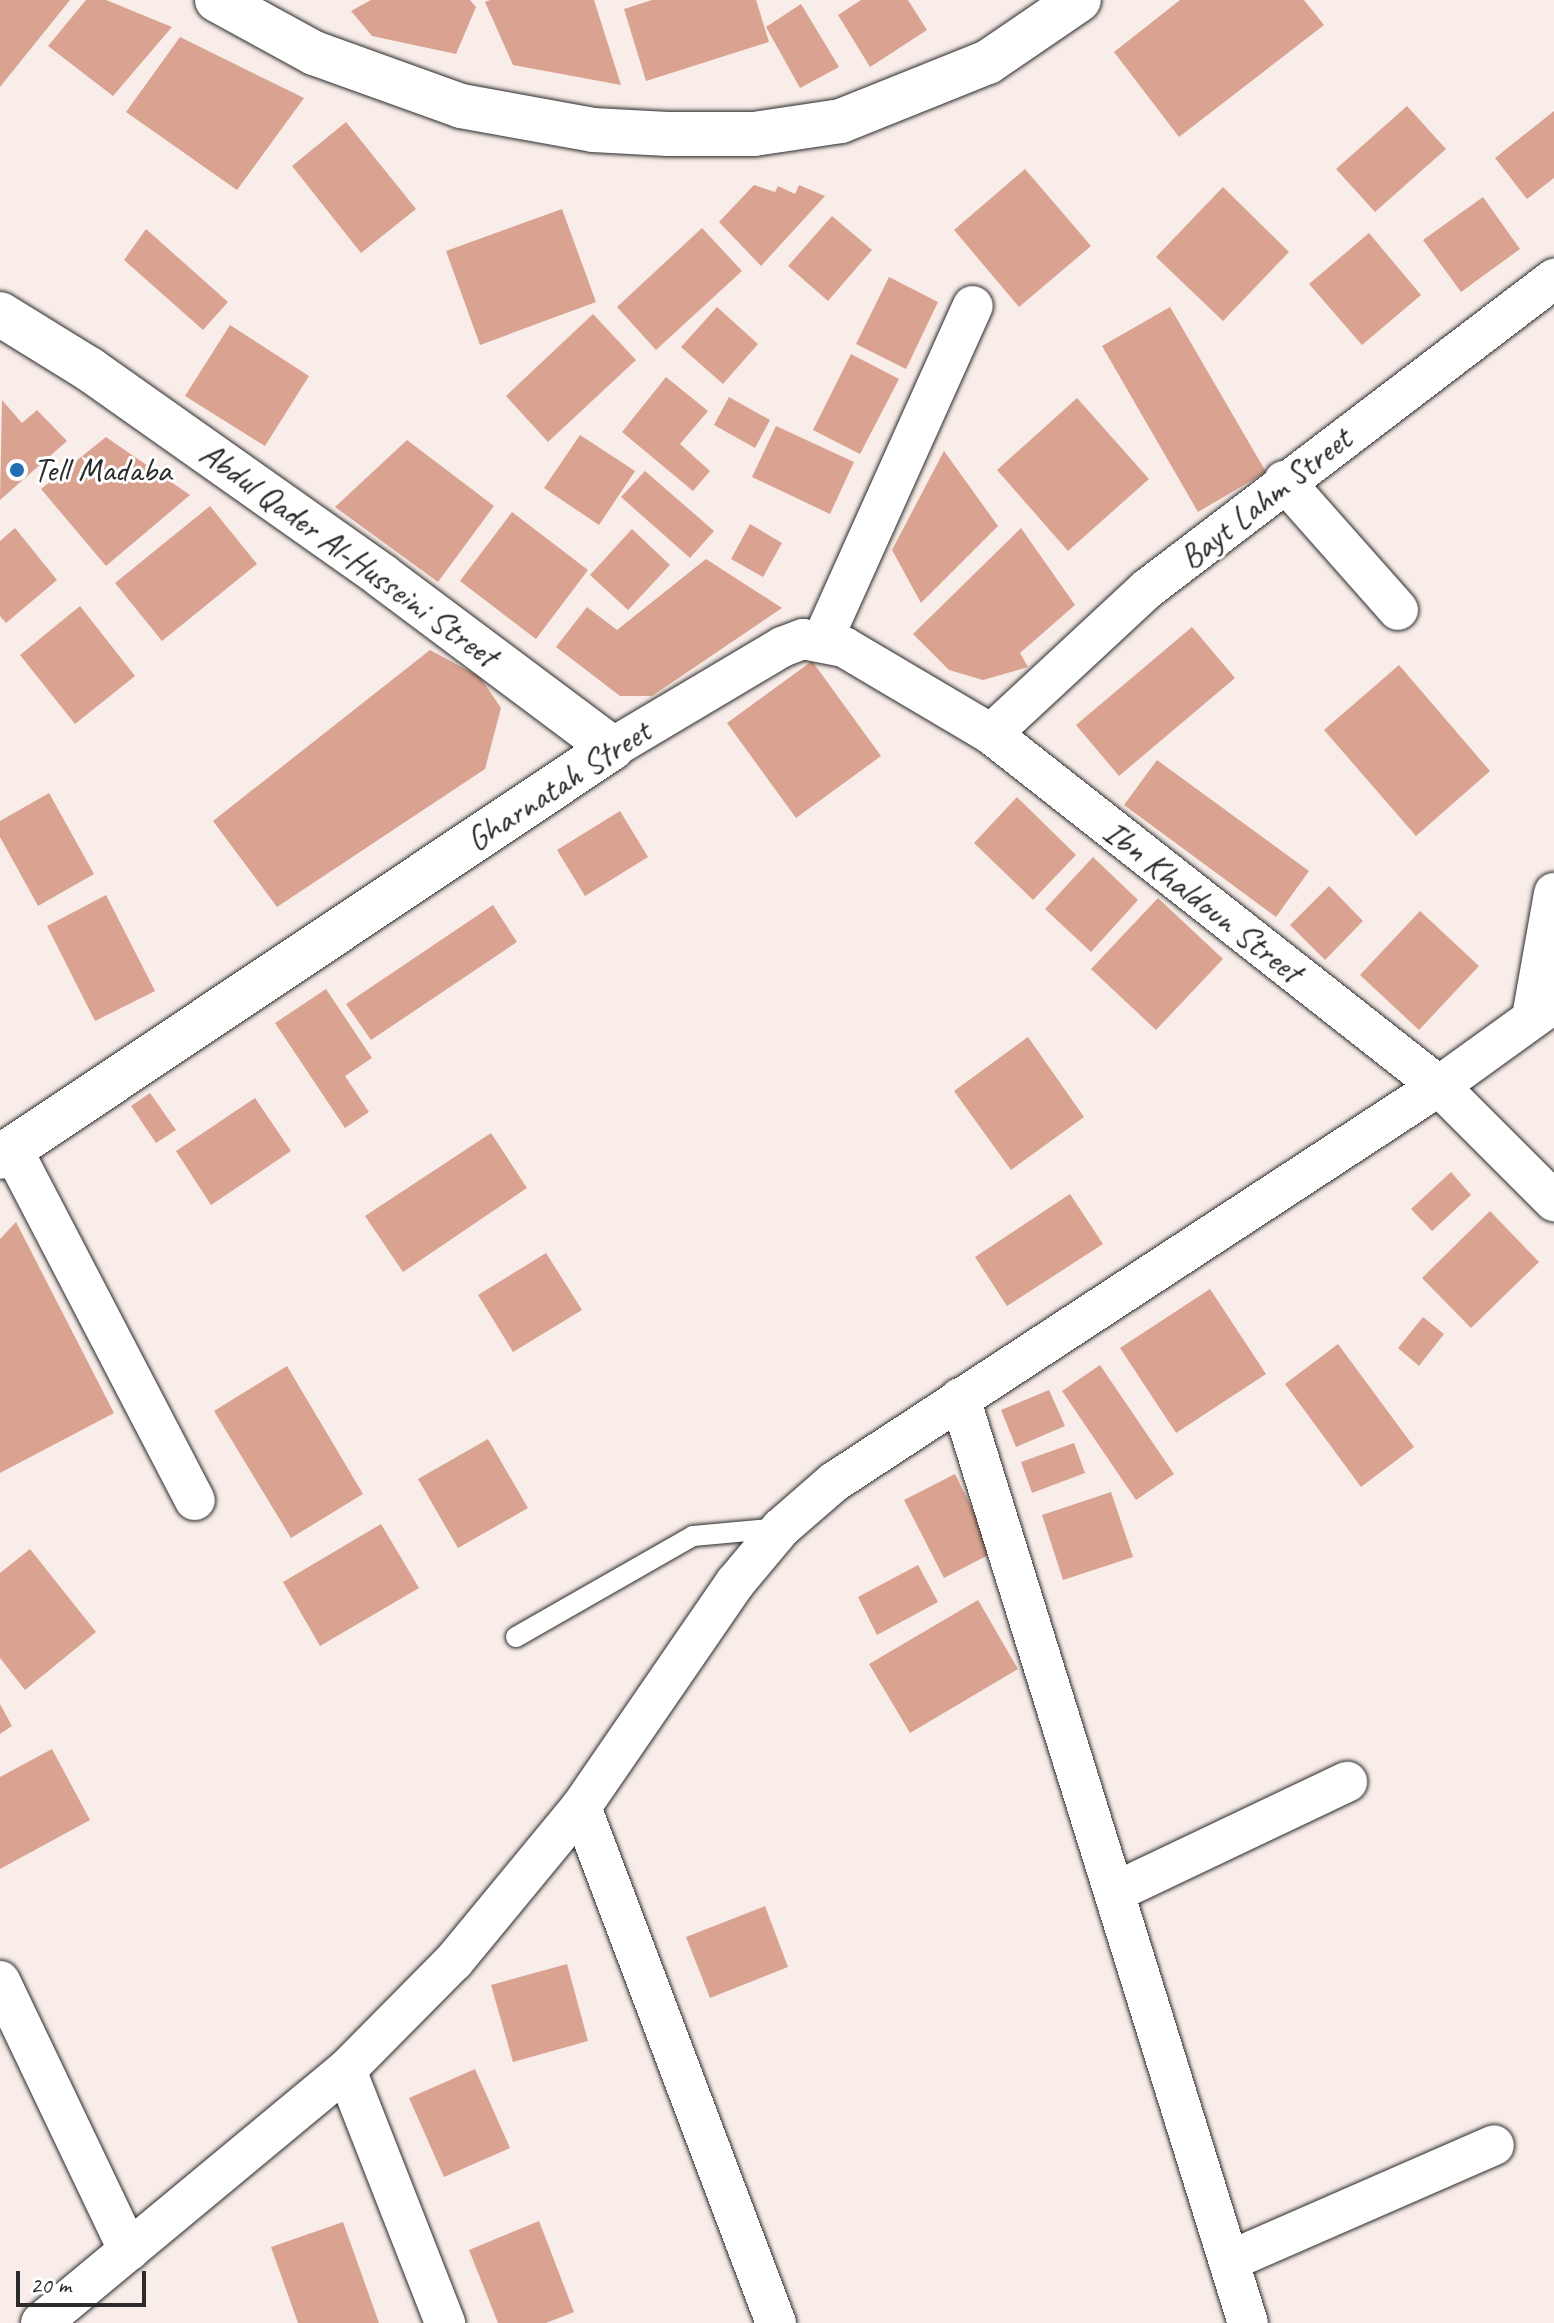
<!DOCTYPE html>
<style>
body{margin:0}
#map{position:relative;width:1554px;height:2323px;overflow:hidden;background:#f8ede9;font-family:Caveat,sans-serif}
div>[style]{position:absolute}
.building>*{inset:0;background:#daa391}
.roads{filter:drop-shadow(0 0 2px #2b2b2b) drop-shadow(0 0 2px #2b2b2b)}
.lane>*{height:20px;margin:-10px;padding:0 10px;transform-origin:10px;border-radius:10px;background:#fff}
.street>*{height:40px;margin:-20px;padding:0 20px;transform-origin:20px;border-radius:20px;background:#fff}
.secondary>*{height:44px;margin:-22px;padding:0 22px;transform-origin:22px;border-radius:22px;background:#fff}
.dots>*{width:22px;height:22px;translate:-50% -50%;box-sizing:border-box;border:4px solid #fff;border-radius:50%}
span{translate:-50% -50%;white-space:nowrap;text-align:center;line-height:1.15;-webkit-text-stroke:6px #fff;paint-order:stroke}
.poi-label{font-size:34px;color:#2b2b2b}
.left{translate:0 -50%;text-align:left}
.street-label{font-size:34px;color:#2b2b2b}
.scale{position:absolute;left:16px;top:2271px;width:130px;height:36px;box-sizing:border-box;border:4px solid #2b2b2b;border-top:0;padding-left:10px;font-size:24px;line-height:28px;white-space:nowrap;color:#2b2b2b;-webkit-text-stroke:6px #fff;paint-order:stroke}
</style>
<div id="map">
<div class="building">
<div style="clip-path:polygon(0 0,70px 0,0 87px)"></div>
<div style="clip-path:polygon(86px 0,106px 0,172px 27px,113px 96px,48px 46px)"></div>
<div style="clip-path:polygon(371px 0,470px 0,476px 7px,456px 54px,372px 36px,351px 11px)"></div>
<div style="clip-path:polygon(490px 0,594px 0,621px 85px,513px 65px,485px 2px)"></div>
<div style="clip-path:polygon(652px 0,756px 0,769px 42px,646px 81px,624px 9px)"></div>
<div style="clip-path:polygon(861px 0,908px 0,927px 30px,870px 67px,838px 15px)"></div>
<div style="clip-path:polygon(1180px 0,1304px 0,1324px 25px,1179px 137px,1114px 52px)"></div>
<div style="clip-path:polygon(801px 4px,839px 67px,800px 88px,766px 27px)"></div>
<div style="clip-path:polygon(180px 37px,304px 98px,237px 190px,126px 112px)"></div>
<div style="clip-path:polygon(1407px 106px,1446px 149px,1375px 212px,1336px 169px)"></div>
<div style="clip-path:polygon(1554px 111px,1554px 178px,1527px 199px,1495px 158px)"></div>
<div style="clip-path:polygon(346px 122px,416px 209px,361px 253px,292px 166px)"></div>
<div style="clip-path:polygon(1025px 169px,1091px 246px,1019px 307px,954px 230px)"></div>
<div style="clip-path:polygon(754px 185px,775px 192px,778px 186px,795px 194px,799px 185px,825px 196px,761px 266px,719px 222px)"></div>
<div style="clip-path:polygon(1223px 187px,1289px 252px,1223px 321px,1156px 257px)"></div>
<div style="clip-path:polygon(1483px 197px,1520px 249px,1461px 292px,1423px 240px)"></div>
<div style="clip-path:polygon(562px 209px,596px 302px,480px 345px,446px 251px)"></div>
<div style="clip-path:polygon(832px 216px,872px 250px,828px 301px,788px 266px)"></div>
<div style="clip-path:polygon(702px 228px,742px 271px,656px 350px,617px 307px)"></div>
<div style="clip-path:polygon(146px 229px,228px 302px,203px 330px,124px 260px)"></div>
<div style="clip-path:polygon(1369px 233px,1421px 295px,1362px 345px,1309px 284px)"></div>
<div style="clip-path:polygon(889px 277px,938px 302px,906px 369px,856px 344px)"></div>
<div style="clip-path:polygon(717px 307px,758px 344px,723px 384px,681px 347px)"></div>
<div style="clip-path:polygon(1170px 307px,1266px 472px,1198px 512px,1102px 346px)"></div>
<div style="clip-path:polygon(593px 314px,636px 360px,548px 442px,506px 396px)"></div>
<div style="clip-path:polygon(230px 325px,309px 376px,265px 446px,185px 396px)"></div>
<div style="clip-path:polygon(851px 354px,899px 379px,860px 454px,813px 430px)"></div>
<div style="clip-path:polygon(666px 377px,708px 411px,680px 444px,710px 471px,693px 491px,622px 432px)"></div>
<div style="clip-path:polygon(729px 397px,770px 420px,755px 448px,714px 425px)"></div>
<div style="clip-path:polygon(1077px 398px,1149px 479px,1068px 551px,997px 470px)"></div>
<div style="clip-path:polygon(2px 400px,22px 423px,37px 410px,67px 441px,0 500px)"></div>
<div style="clip-path:polygon(776px 426px,854px 462px,830px 514px,752px 477px)"></div>
<div style="clip-path:polygon(580px 435px,635px 471px,599px 525px,544px 488px)"></div>
<div style="clip-path:polygon(106px 437px,190px 495px,106px 566px,41px 489px)"></div>
<div style="clip-path:polygon(407px 440px,494px 506px,438px 582px,335px 507px)"></div>
<div style="clip-path:polygon(944px 451px,998px 526px,921px 603px,892px 550px)"></div>
<div style="clip-path:polygon(645px 471px,714px 531px,690px 558px,621px 497px)"></div>
<div style="clip-path:polygon(210px 506px,257px 564px,162px 641px,115px 583px)"></div>
<div style="clip-path:polygon(512px 512px,588px 570px,536px 639px,460px 581px)"></div>
<div style="clip-path:polygon(750px 524px,782px 543px,763px 577px,731px 559px)"></div>
<div style="clip-path:polygon(15px 528px,57px 580px,6px 623px,0 616px,0 541px)"></div>
<div style="clip-path:polygon(1021px 528px,1075px 605px,1020px 653px,1028px 667px,983px 680px,949px 670px,913px 634px)"></div>
<div style="clip-path:polygon(632px 529px,670px 565px,628px 610px,590px 575px)"></div>
<div style="clip-path:polygon(706px 559px,782px 608px,652px 696px,620px 696px,556px 647px,587px 607px,617px 630px)"></div>
<div style="clip-path:polygon(80px 606px,135px 676px,75px 724px,20px 655px)"></div>
<div style="clip-path:polygon(1192px 627px,1235px 678px,1119px 776px,1076px 725px)"></div>
<div style="clip-path:polygon(430px 650px,480px 677px,501px 708px,485px 769px,277px 907px,213px 821px)"></div>
<div style="clip-path:polygon(812px 661px,881px 756px,796px 818px,727px 723px)"></div>
<div style="clip-path:polygon(1399px 665px,1490px 771px,1416px 836px,1324px 730px)"></div>
<div style="clip-path:polygon(1157px 760px,1309px 871px,1276px 917px,1124px 805px)"></div>
<div style="clip-path:polygon(49px 793px,94px 874px,38px 906px,0 837px,0 821px)"></div>
<div style="clip-path:polygon(1017px 797px,1076px 855px,1033px 900px,974px 843px)"></div>
<div style="clip-path:polygon(620px 811px,648px 857px,585px 896px,557px 850px)"></div>
<div style="clip-path:polygon(1093px 857px,1138px 900px,1091px 952px,1045px 909px)"></div>
<div style="clip-path:polygon(1329px 886px,1363px 921px,1325px 960px,1290px 925px)"></div>
<div style="clip-path:polygon(106px 895px,155px 991px,95px 1021px,47px 926px)"></div>
<div style="clip-path:polygon(1158px 898px,1223px 959px,1156px 1030px,1091px 969px)"></div>
<div style="clip-path:polygon(493px 905px,517px 942px,371px 1040px,346px 1004px)"></div>
<div style="clip-path:polygon(1420px 911px,1479px 966px,1419px 1030px,1360px 975px)"></div>
<div style="clip-path:polygon(326px 989px,372px 1058px,345px 1076px,369px 1112px,345px 1128px,275px 1023px)"></div>
<div style="clip-path:polygon(1028px 1037px,1084px 1117px,1011px 1170px,954px 1091px)"></div>
<div style="clip-path:polygon(150px 1093px,176px 1130px,156px 1143px,131px 1106px)"></div>
<div style="clip-path:polygon(255px 1098px,291px 1151px,211px 1205px,176px 1151px)"></div>
<div style="clip-path:polygon(491px 1133px,527px 1188px,403px 1272px,365px 1216px)"></div>
<div style="clip-path:polygon(1451px 1172px,1471px 1195px,1432px 1231px,1411px 1209px)"></div>
<div style="clip-path:polygon(1070px 1194px,1103px 1244px,1007px 1306px,975px 1257px)"></div>
<div style="clip-path:polygon(1490px 1211px,1539px 1262px,1471px 1328px,1422px 1278px)"></div>
<div style="clip-path:polygon(16px 1222px,114px 1413px,0 1473px,0 1239px)"></div>
<div style="clip-path:polygon(546px 1253px,582px 1310px,513px 1352px,478px 1295px)"></div>
<div style="clip-path:polygon(1210px 1289px,1266px 1374px,1176px 1433px,1120px 1348px)"></div>
<div style="clip-path:polygon(1423px 1317px,1444px 1334px,1419px 1366px,1398px 1348px)"></div>
<div style="clip-path:polygon(1338px 1344px,1414px 1447px,1361px 1487px,1285px 1384px)"></div>
<div style="clip-path:polygon(1100px 1365px,1174px 1474px,1136px 1500px,1062px 1391px)"></div>
<div style="clip-path:polygon(287px 1366px,363px 1494px,291px 1538px,214px 1411px)"></div>
<div style="clip-path:polygon(1049px 1390px,1065px 1426px,1016px 1447px,1001px 1410px)"></div>
<div style="clip-path:polygon(488px 1439px,528px 1508px,458px 1548px,418px 1479px)"></div>
<div style="clip-path:polygon(1074px 1443px,1085px 1473px,1032px 1493px,1021px 1462px)"></div>
<div style="clip-path:polygon(955px 1474px,994px 1552px,944px 1578px,904px 1500px)"></div>
<div style="clip-path:polygon(1111px 1492px,1133px 1557px,1063px 1580px,1042px 1515px)"></div>
<div style="clip-path:polygon(381px 1524px,419px 1588px,320px 1646px,283px 1582px)"></div>
<div style="clip-path:polygon(30px 1549px,96px 1632px,25px 1690px,0 1658px,0 1573px)"></div>
<div style="clip-path:polygon(918px 1565px,938px 1602px,877px 1635px,858px 1597px)"></div>
<div style="clip-path:polygon(978px 1600px,1018px 1669px,910px 1733px,869px 1664px)"></div>
<div style="clip-path:polygon(0 1704px,12px 1726px,0 1734px)"></div>
<div style="clip-path:polygon(52px 1749px,90px 1820px,0 1869px,0 1777px)"></div>
<div style="clip-path:polygon(765px 1906px,788px 1967px,710px 1998px,686px 1937px)"></div>
<div style="clip-path:polygon(567px 1964px,588px 2041px,513px 2062px,491px 1985px)"></div>
<div style="clip-path:polygon(475px 2069px,510px 2148px,444px 2177px,409px 2098px)"></div>
<div style="clip-path:polygon(539px 2221px,574px 2312px,546px 2323px,498px 2323px,469px 2250px)"></div>
<div style="clip-path:polygon(343px 2222px,379px 2323px,298px 2323px,271px 2247px)"></div>
</div>
<div class="roads">
<div class="lane">
<div style="left:516px;top:1637px;width:204px;rotate:-29.7deg"></div>
<div style="left:693px;top:1536px;width:88px;rotate:-5.2deg"></div>
</div>
<div class="street">
<div style="left:1284px;top:481px;width:172px;rotate:48.5deg"></div>
<div style="left:823px;top:639px;width:365px;rotate:-65.8deg"></div>
<div style="left:991px;top:734px;width:213px;rotate:-42.9deg"></div>
<div style="left:1147px;top:589px;width:512px;rotate:-37.3deg"></div>
<div style="left:612px;top:748px;width:198px;rotate:-30.7deg"></div>
<div style="left:782px;top:647px;width:22px;rotate:-21deg"></div>
<div style="left:803px;top:639px;width:42px;rotate:11deg"></div>
<div style="left:844px;top:647px;width:171px;rotate:30.6deg"></div>
<div style="left:991px;top:734px;width:570px;rotate:38.16deg"></div>
<div style="left:1439px;top:1086px;width:163px;rotate:45deg"></div>
<div style="left:1532px;top:1017px;width:126px;rotate:-79.9deg"></div>
<div style="left:11px;top:1147px;width:398px;rotate:62.5deg"></div>
<div style="left:960px;top:1398px;width:969px;rotate:72.71deg"></div>
<div style="left:581px;top:1807px;width:552px;rotate:69.3deg"></div>
<div style="left:1115px;top:1892px;width:257px;rotate:-25.4deg"></div>
<div style="left:0;top:1981px;width:299px;rotate:64.5deg"></div>
<div style="left:346px;top:2070px;width:272px;rotate:68.6deg"></div>
<div style="left:1229px;top:2261px;width:289px;rotate:-23.6deg"></div>
<div style="left:41px;top:2323px;width:396px;rotate:-39.7deg"></div>
<div style="left:346px;top:2070px;width:153px;rotate:-45.3deg"></div>
<div style="left:454px;top:1961px;width:200px;rotate:-50.5deg"></div>
<div style="left:581px;top:1807px;width:272px;rotate:-55.5deg"></div>
<div style="left:735px;top:1583px;width:72px;rotate:-50.1deg"></div>
<div style="left:781px;top:1528px;width:70px;rotate:-41deg"></div>
<div style="left:834px;top:1482px;width:723px;rotate:-33.21deg"></div>
<div style="left:1439px;top:1086px;width:142px;rotate:-35.8deg"></div>
</div>
<div class="secondary">
<div style="left:217px;top:0;width:111px;rotate:28.7deg"></div>
<div style="left:314px;top:53px;width:156px;rotate:19.8deg"></div>
<div style="left:461px;top:106px;width:134px;rotate:10.3deg"></div>
<div style="left:593px;top:130px;width:75px;rotate:3.1deg"></div>
<div style="left:668px;top:134px;width:86px"></div>
<div style="left:754px;top:134px;width:88px;rotate:-8.5deg"></div>
<div style="left:841px;top:121px;width:158px;rotate:-21.9deg"></div>
<div style="left:988px;top:62px;width:110px;rotate:-34.3deg"></div>
<div style="left:0;top:314px;width:105px;rotate:31.7deg"></div>
<div style="left:89px;top:369px;width:359px;rotate:35.2deg"></div>
<div style="left:382px;top:576px;width:287px;rotate:36.8deg"></div>
<div style="left:612px;top:748px;width:736px;rotate:146.25deg"></div>
</div>
</div>
<div class="dots">
<div style="left:17px;top:470px;background:#1f6fb2"></div>
</div>
<div class="poi-label">
<span class="left" style="left:33px;top:470px">Tell Madaba</span>
</div>
<div class="street-label">
<span style="left:1265px;top:498px;rotate:-38deg">Bayt Lahm Street</span>
<span style="left:349px;top:554px;rotate:36deg">Abdul Qader Al-Husseini Street</span>
<span style="left:558px;top:785px;rotate:-33deg">Gharnatah Street</span>
<span style="left:1203px;top:901px;rotate:38deg">Ibn Khaldoun Street</span>
</div>
<div class="scale">20 m</div>
</div>
